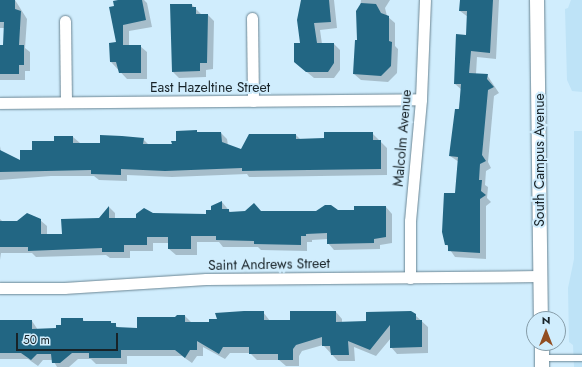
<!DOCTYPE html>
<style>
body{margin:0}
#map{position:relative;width:582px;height:367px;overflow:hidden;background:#d0edfd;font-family:Jost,sans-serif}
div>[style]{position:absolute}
.built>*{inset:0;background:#bee3f7}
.shadow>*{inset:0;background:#0003}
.building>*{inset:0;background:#226683}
.roads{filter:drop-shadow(0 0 1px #6a8593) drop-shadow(0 0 1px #6a8593)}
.service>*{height:5.5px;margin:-2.75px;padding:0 2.75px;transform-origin:2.75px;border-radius:2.75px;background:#fff}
.minor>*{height:11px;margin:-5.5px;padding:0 5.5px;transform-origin:5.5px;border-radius:5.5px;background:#fff}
.tertiary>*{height:14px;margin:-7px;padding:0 7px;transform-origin:7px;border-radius:7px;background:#fff}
span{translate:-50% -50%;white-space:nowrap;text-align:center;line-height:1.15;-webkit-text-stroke:4px #d0edfd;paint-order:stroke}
.street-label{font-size:14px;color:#182328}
.north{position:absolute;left:526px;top:311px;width:40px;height:40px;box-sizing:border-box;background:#d0edfd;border:1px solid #869ca8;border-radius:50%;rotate:0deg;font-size:11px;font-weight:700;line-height:16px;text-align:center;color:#182328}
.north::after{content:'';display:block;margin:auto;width:14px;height:18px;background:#924e22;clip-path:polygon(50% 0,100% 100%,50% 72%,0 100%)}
.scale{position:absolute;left:16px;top:333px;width:102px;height:18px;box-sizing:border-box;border:2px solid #182328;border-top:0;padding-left:5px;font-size:12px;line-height:14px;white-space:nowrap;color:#182328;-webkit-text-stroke:3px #d0edfd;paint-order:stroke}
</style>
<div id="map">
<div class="built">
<div style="clip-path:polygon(571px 0,582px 0,582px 92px,572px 91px,567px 80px,565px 9px,568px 8px)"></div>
<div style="clip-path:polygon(574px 131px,582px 131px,582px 367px,574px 367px,573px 345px,569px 342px,568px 288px,574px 259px)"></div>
</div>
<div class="shadow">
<div style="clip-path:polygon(0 0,15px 0,27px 19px,25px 48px,30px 52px,30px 71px,25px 71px,25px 80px,0 80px,0 46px,4px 46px,5px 28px,0 28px)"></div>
<div style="clip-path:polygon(123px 0,144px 0,147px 3px,152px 27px,129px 31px,129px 46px,140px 46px,147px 52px,147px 79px,127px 79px,111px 62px,117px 43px,115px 7px)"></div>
<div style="clip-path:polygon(302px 0,334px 0,337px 28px,320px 30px,322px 44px,334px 44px,340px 50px,340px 70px,334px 78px,314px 78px,302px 68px)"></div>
<div style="clip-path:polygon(361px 0,390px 0,385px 8px,387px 16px,395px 23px,395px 46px,398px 49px,397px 73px,388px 82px,361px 80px,354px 74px)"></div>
<div style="clip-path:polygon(461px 0,499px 0,496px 59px,477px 57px,476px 74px,487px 75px,499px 93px,494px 96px,488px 162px,491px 168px,486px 171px,485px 185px,488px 187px,487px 198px,491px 202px,486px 206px,486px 259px,455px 257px,446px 244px,456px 194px,459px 162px,450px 156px,462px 90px,455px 84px,467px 36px,468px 17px,460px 11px)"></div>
<div style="clip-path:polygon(192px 5px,202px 15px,208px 15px,214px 21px,213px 69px,206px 70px,206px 77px,179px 78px,173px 72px)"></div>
<div style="clip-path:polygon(221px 133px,227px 139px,228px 145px,241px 150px,296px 135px,301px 140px,325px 139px,372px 133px,387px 148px,387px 175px,249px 177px,247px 174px,172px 177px,127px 175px,127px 181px,99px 180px,94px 176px,51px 176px,0 180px,0 146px,1px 152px,21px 161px,33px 151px,55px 142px,55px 137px,73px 137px,80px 143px,101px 144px,143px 139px,149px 145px,173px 145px)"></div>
<div style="clip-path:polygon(222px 202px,231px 213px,355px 211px,386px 207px,392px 214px,392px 243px,380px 245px,380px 249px,334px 250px,328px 243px,328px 239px,312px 240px,312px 242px,307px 242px,307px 251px,261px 250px,258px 247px,223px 247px,219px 242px,197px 242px,197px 255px,176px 255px,169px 249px,169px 243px,153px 243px,153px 251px,130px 251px,130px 258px,110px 258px,106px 255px,36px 257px,32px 253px,1px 253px,0 260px,0 219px,18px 236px,18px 220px,40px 220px,47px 226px,47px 235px,63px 235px,99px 219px,109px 207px,115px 213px,115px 219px,137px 219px,153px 214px,207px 215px)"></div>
<div style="clip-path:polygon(263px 312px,270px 321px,291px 321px,336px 312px,342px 319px,342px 323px,367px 322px,415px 315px,428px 327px,428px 353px,397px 354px,391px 347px,391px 338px,376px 356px,354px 347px,355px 361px,338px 361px,323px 345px,302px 351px,299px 356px,299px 366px,286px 366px,279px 360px,257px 360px,250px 353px,230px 353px,225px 359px,203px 347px,203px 356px,197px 356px,192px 363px,182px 356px,127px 356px,127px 364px,96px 364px,91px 359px,78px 359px,69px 367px,57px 367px,53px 360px,43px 360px,38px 366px,28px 359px,0 359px,0 321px,32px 321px,38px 330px,57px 329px,82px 319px,85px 322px,110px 322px,119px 328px,138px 329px,185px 316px,191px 322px,210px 323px)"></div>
</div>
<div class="building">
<div style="clip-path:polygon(0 0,15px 0,15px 9px,21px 11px,19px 45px,24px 45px,24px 65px,19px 65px,19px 74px,0 74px,0 45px,3px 45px,4px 22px,0 22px)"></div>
<div style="clip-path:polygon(118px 0,142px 0,146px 20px,123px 25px,123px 45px,141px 45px,141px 73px,119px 73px,116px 62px,110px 62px,109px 43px,116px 42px,109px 7px,114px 6px,113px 1px)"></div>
<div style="clip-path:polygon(301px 0,329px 0,331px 22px,314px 23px,317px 43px,334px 43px,334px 63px,328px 72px,306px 72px,294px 62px,294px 43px,300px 43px,297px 20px)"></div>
<div style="clip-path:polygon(460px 0,493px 0,490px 53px,471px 51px,469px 73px,488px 74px,487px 79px,494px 87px,488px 90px,482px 155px,486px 161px,480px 164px,479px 180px,482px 180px,481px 191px,486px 195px,480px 199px,480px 253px,448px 251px,448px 245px,445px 245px,442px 232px,444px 193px,455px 193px,458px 157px,449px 156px,455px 109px,459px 109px,461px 84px,454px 84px,456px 34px,466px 35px,467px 11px,459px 11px)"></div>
<div style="clip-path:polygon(361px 3px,376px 4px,381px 13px,389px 16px,389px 41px,392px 42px,391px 66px,381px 76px,353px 74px,355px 40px,357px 40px,356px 11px)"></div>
<div style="clip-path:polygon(170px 4px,192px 4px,192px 7px,196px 7px,196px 14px,208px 14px,207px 63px,200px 63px,200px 71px,172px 72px)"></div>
<div style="clip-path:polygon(197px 130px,197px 132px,221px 132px,222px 142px,241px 149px,249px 134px,296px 134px,296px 139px,324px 138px,324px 132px,373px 132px,373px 140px,381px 140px,381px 169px,242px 171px,242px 168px,165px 171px,121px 169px,121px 175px,91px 174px,91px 170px,0 172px,0 150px,20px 160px,20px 150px,32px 150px,32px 141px,54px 141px,54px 136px,73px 136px,73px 143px,100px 143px,100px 135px,122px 136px,144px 138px,143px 144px,172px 144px,171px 141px,176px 141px,176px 131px)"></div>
<div style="clip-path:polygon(222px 201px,222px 209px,229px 209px,229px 212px,245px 211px,254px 203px,261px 211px,316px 211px,325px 205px,331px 205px,338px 210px,354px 210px,354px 206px,386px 206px,386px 237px,374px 239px,374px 243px,327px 244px,327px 233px,306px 234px,306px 236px,301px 236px,301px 245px,254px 244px,254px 241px,216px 240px,216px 236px,191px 236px,191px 249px,168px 249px,168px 237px,147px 237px,147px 245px,124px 245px,124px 252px,102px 252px,102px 248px,28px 251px,28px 247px,0 247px,0 221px,17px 221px,27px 213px,41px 219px,41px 234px,62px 234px,61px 219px,99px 218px,109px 206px,109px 218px,136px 218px,136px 214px,144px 208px,153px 213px,206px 214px,206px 210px,211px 210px,211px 206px)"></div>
<div style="clip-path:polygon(244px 311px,264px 311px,264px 320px,290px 320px,290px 311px,336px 311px,336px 322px,366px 321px,366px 312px,411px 311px,416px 314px,416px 320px,422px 320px,422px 347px,390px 348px,390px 325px,370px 350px,348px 341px,349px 355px,331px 355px,330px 346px,322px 346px,322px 337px,296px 345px,293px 349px,293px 360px,278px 360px,278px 354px,249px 354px,249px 347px,223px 347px,219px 354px,197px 341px,197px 350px,190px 350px,185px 358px,175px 350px,121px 350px,121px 358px,89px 358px,89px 353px,72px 353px,60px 363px,52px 363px,51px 354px,37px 354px,31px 360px,21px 353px,0 353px,0 320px,32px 320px,32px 329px,56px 328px,56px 325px,61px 325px,61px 318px,83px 318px,83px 321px,111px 321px,111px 323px,116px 323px,116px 327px,137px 328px,137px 317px,175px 317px,177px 315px,185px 315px,185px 322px,209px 322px,209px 319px,217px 319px,215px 313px)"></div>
</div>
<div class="roads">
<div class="service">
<div style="left:542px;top:358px;width:40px"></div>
</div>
<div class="minor">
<div style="left:252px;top:18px;width:83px;rotate:89.3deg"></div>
<div style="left:65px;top:21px;width:81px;rotate:89.3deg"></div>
<div style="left:0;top:103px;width:421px;rotate:-0.5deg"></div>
<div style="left:410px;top:278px;width:57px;rotate:-90deg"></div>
<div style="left:410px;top:221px;width:122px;rotate:-84.8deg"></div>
<div style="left:421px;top:99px;width:99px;rotate:-87.7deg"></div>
<div style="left:0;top:288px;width:64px"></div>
<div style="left:64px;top:288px;width:142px;rotate:-3.6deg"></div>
<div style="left:206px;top:279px;width:333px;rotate:-0.5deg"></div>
</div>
<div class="tertiary">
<div style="left:537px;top:0;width:319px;rotate:89.3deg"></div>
<div style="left:542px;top:343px;width:24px;rotate:90deg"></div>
</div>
</div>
<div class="street-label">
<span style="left:210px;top:87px">East Hazeltine Street</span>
<span style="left:402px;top:138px;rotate:-85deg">Malcolm Avenue</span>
<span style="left:539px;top:160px;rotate:-90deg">South Campus Avenue</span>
<span style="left:269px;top:264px;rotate:-1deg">Saint Andrews Street</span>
</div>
<div class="north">N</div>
<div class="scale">50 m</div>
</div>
